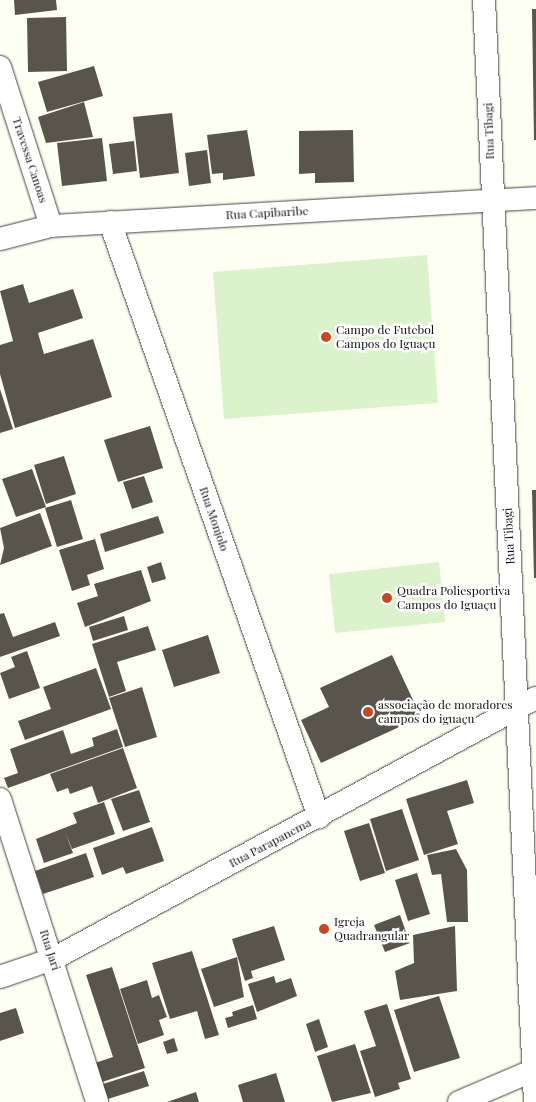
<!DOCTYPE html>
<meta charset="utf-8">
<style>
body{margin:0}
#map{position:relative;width:536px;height:1102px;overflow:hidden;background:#fefff3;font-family:"Playfair Display",serif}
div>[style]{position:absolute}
.pitch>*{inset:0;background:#dbf2cd}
.building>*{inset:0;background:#59554c}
.roads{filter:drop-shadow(0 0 1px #434343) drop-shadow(0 0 1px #434343)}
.minor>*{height:22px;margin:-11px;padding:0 11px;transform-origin:11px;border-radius:11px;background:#fff}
.dots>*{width:14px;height:14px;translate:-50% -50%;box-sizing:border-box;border:2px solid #fff;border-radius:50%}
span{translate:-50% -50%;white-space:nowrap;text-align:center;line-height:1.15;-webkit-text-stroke:5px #fff;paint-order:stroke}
.street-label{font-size:12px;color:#101010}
.poi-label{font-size:12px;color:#101010}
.left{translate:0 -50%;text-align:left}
</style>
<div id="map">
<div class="pitch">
<div style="clip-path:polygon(427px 255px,438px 403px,224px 419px,213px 272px)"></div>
<div style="clip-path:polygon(439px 562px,445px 622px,335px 633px,329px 574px)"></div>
</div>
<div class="building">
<div style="clip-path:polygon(14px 0,56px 0,57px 10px,15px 15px)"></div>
<div style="clip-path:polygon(532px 9px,536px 9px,536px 140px,534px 140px)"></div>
<div style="clip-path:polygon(66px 17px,67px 71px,28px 72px,27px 18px)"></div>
<div style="clip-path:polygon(94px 66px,103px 96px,47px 112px,38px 82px)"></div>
<div style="clip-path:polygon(84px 102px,93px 137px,46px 143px,38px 117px)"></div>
<div style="clip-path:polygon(172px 113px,179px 173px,140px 178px,133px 117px)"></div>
<div style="clip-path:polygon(247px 130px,255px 176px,223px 180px,223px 173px,212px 174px,207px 135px)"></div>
<div style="clip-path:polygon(353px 130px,354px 182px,315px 183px,315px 173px,299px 174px,299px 131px)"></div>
<div style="clip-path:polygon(102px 138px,107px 181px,62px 186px,57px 143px)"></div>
<div style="clip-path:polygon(134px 141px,137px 171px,113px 174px,109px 144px)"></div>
<div style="clip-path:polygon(207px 150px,211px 183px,189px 186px,185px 153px)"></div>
<div style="clip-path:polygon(23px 284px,29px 303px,73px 289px,83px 318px,38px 333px,44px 354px,93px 339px,112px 397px,15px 428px,0 374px,0 345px,13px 341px,0 291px)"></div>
<div style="clip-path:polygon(0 389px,13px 429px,0 433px)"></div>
<div style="clip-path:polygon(150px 426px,163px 468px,118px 482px,104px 440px)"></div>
<div style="clip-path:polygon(64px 456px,76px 494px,46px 504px,34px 465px)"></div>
<div style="clip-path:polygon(32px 469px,46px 507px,16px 517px,2px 479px)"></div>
<div style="clip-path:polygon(144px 476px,153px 502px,132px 509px,123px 482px)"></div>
<div style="clip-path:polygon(532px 490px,536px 490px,536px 578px,534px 578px)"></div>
<div style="clip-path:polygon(71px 500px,83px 539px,57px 547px,45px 508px)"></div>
<div style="clip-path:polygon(40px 513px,52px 546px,0 565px,4px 548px,0 528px)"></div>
<div style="clip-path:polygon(158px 516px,164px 533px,105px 552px,100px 534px)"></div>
<div style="clip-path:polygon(95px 539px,104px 569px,87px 575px,90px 585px,72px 591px,59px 550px)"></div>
<div style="clip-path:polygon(161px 562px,166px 579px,152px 583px,147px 567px)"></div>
<div style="clip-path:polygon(141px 570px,151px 601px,85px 627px,77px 603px,98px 596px,94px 584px)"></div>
<div style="clip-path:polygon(4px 613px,13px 637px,55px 622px,60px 636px,0 657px,0 614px)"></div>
<div style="clip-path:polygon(124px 616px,128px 630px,93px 641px,89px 627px)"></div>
<div style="clip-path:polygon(148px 626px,156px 650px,117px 662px,126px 691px,109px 697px,92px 644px)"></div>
<div style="clip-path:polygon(208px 635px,220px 673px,174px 687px,162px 650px)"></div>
<div style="clip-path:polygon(27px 651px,40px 688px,9px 699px,0 673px,15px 667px,11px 657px)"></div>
<div style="clip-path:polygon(392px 655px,421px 717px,321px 763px,301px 720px,329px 707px,320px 688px)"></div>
<div style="clip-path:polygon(96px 668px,111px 709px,25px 740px,18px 721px,51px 709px,43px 687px)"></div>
<div style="clip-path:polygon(142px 687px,157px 737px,125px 747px,109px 698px)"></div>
<div style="clip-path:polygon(117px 729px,123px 747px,8px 788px,4px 778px,18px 773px,10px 749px,63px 730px,71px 754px,94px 746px,92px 738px)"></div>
<div style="clip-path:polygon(123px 748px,137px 788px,98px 803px,92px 786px,70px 794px,68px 788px,57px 792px,50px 774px)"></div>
<div style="clip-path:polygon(467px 780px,474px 803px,447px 811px,458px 844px,424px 855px,406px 799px)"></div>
<div style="clip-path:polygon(139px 790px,150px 822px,123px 831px,111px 799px)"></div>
<div style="clip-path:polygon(104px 802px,115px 834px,72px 849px,65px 832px,73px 853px,44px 863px,36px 839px,77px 823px,73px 813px)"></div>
<div style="clip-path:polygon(402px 809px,419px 860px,386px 871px,370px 819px)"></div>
<div style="clip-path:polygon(369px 823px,385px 873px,360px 881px,344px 831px)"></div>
<div style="clip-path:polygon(152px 827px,164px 861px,126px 874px,123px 867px,102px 875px,93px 848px)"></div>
<div style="clip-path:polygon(456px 849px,467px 870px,468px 922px,447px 922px,441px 874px,432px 875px,427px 855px)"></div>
<div style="clip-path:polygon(86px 853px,94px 877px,43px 894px,35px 871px)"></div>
<div style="clip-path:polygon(417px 873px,430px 914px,408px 921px,395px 880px)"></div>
<div style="clip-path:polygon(400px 915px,410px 943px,385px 952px,374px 925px)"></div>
<div style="clip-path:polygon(274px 926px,285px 960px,251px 971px,253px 978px,245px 981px,232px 939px)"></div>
<div style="clip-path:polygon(455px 926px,457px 991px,400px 1000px,395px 971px,414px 963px,413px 935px)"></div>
<div style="clip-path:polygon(192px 951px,219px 1035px,205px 1039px,197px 1011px,170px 1019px,152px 963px)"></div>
<div style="clip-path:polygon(237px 957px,244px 997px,214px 1007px,201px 969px)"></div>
<div style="clip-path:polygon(112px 967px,145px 1068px,102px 1082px,95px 1063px,113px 1057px,86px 975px)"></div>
<div style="clip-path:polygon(274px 976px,276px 983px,291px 978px,297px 996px,257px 1012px,248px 984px)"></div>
<div style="clip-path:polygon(147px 980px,152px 998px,159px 995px,167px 1017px,159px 1020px,164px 1035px,138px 1044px,120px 989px)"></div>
<div style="clip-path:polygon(439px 996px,460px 1058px,414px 1072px,394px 1010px)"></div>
<div style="clip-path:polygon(387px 1004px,411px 1079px,398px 1083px,400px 1089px,375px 1097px,360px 1051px,376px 1046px,364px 1011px)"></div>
<div style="clip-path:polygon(253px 1005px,257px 1019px,228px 1028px,225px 1018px,233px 1016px,232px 1012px)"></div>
<div style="clip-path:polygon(16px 1008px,24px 1033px,0 1041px,0 1013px)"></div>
<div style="clip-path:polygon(319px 1019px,328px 1047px,315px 1052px,306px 1024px)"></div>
<div style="clip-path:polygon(174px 1038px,178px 1051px,167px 1054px,163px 1042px)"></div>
<div style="clip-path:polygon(355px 1044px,371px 1093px,332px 1102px,317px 1056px)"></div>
<div style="clip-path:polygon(144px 1071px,149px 1086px,108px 1099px,103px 1084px)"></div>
<div style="clip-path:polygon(276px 1073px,285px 1102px,243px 1102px,238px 1085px)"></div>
<div style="clip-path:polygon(196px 1092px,199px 1102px,167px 1102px)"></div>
</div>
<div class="roads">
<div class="minor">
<div style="left:484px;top:0;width:1103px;rotate:87.35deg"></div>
<div style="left:0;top:67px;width:167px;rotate:72.2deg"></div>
<div style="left:110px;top:222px;width:631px;rotate:70.65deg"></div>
<div style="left:0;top:239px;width:53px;rotate:-14.3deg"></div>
<div style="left:51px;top:226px;width:486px;rotate:-3.3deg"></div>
<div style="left:0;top:799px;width:318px;rotate:72.2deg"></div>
<div style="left:0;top:977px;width:56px;rotate:-18.8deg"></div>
<div style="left:53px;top:959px;width:549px;rotate:-28.39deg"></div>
<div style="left:459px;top:1102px;width:82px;rotate:-23.1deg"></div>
</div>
</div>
<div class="dots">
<div style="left:326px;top:337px;background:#c64723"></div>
<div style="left:387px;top:598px;background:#c64723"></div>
<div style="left:368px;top:712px;background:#c64723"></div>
<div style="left:324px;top:929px;background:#c64723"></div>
</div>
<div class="street-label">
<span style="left:489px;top:131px;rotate:-92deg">Rua Tibagi</span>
<span style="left:30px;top:160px;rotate:72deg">Travessa Canoas</span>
<span style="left:267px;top:213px;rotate:-3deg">Rua Capibaribe</span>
<span style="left:214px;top:519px;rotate:71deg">Rua Monjolo</span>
<span style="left:509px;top:536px;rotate:-93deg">Rua Tibagi</span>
<span style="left:270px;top:843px;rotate:-28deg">Rua Parapanema</span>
<span style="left:50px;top:950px;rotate:72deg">Rua Jari</span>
</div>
<div class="poi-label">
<span class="left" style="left:336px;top:337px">Campo de Futebol<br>Campos do Iguaçu</span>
<span class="left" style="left:397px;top:598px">Quadra Poliesportiva<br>Campos do Iguaçu</span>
<span class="left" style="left:378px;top:712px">associação de moradores<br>campos do iguaçu</span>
<span class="left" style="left:334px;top:929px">Igreja<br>Quadrangular</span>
</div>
</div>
